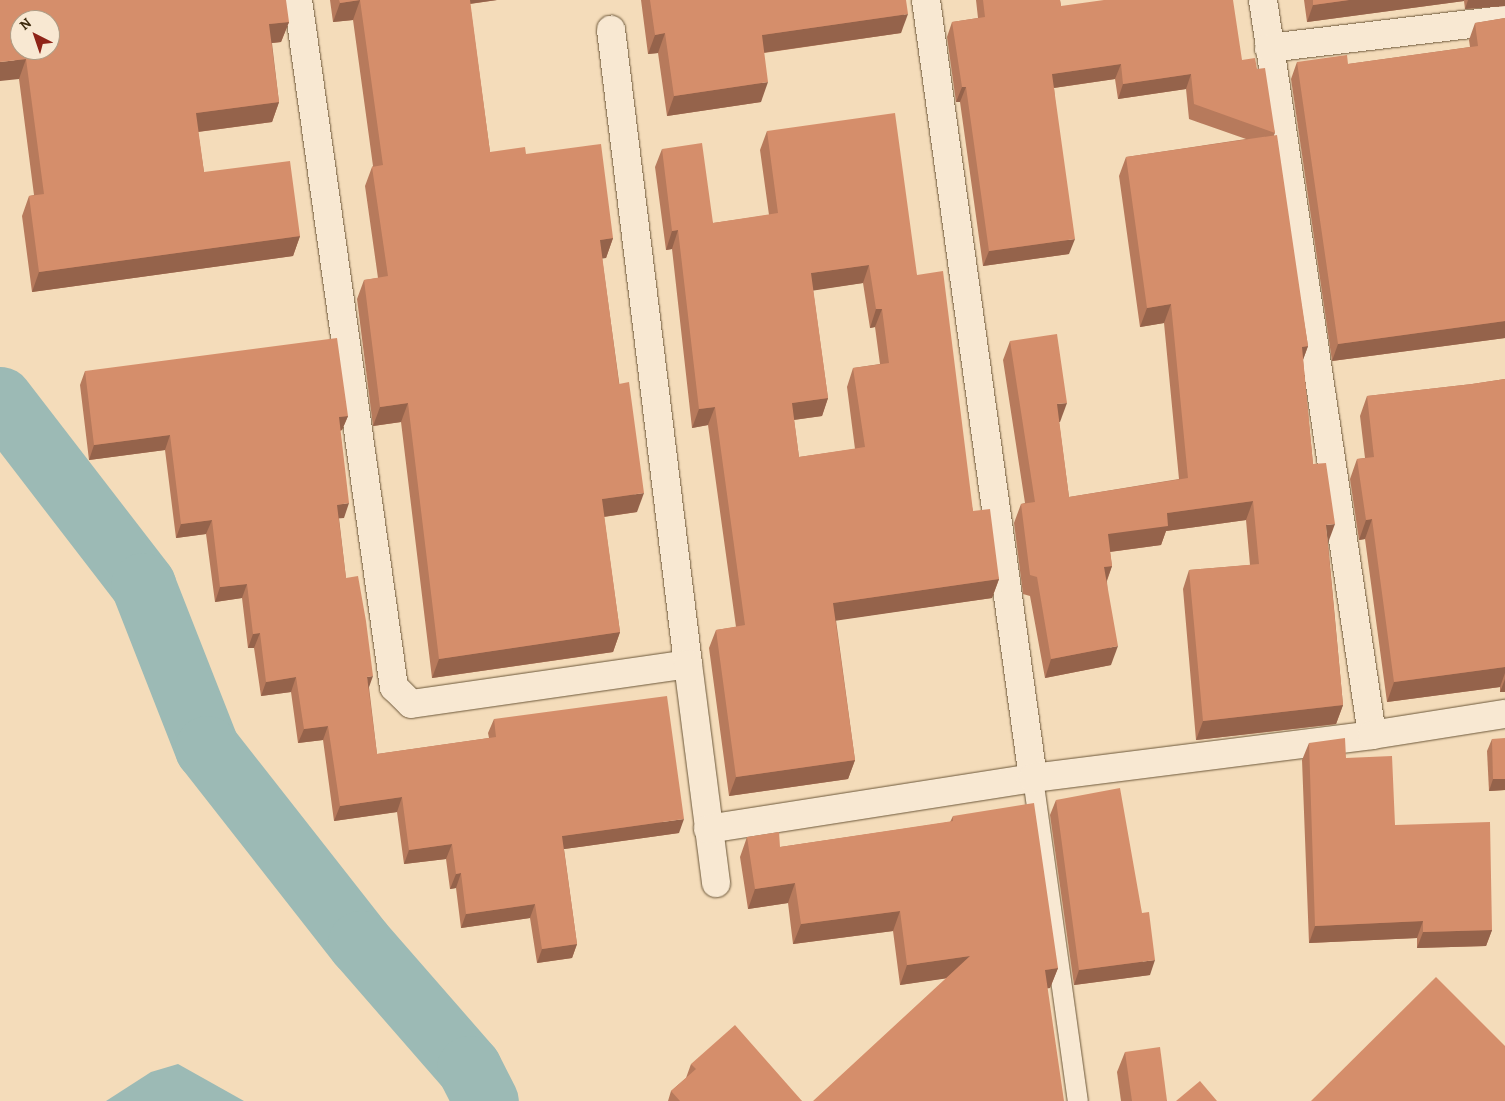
<!DOCTYPE html>
<style>
body{margin:0}
#map{position:relative;width:1505px;height:1101px;overflow:hidden;background:#f4dcba;font-family:Alegreya,serif}
div>[style]{position:absolute}
.water>*{inset:0;background:#9cbab5}
.river>*{height:65px;margin:-32.5px;padding:0 32.5px;transform-origin:32.5px;border-radius:32.5px;background:#9cbab5}
.roads{filter:drop-shadow(0 0 1px #6c5739) drop-shadow(0 0 1px #6c5739)}
.service>*{height:20px;margin:-10px;padding:0 10px;transform-origin:10px;border-radius:10px;background:#f8e8d2}
.minor>*{height:28px;margin:-14px;padding:0 14px;transform-origin:14px;border-radius:14px;background:#f8e8d2}
.wall>*{inset:0;background:#b77a5c}
.shaded-wall>*{inset:0;background:#95634b}
.building>*{inset:0;background:#d58e6b}
span{translate:-50% -50%;white-space:nowrap;text-align:center;line-height:1.15;-webkit-text-stroke:4px #f8e8d2;paint-order:stroke}
.north{position:absolute;left:10px;top:10px;width:50px;height:50px;box-sizing:border-box;background:#f8e8d2;border:1px solid #ae9c84;border-radius:50%;rotate:319deg;font-size:14px;font-weight:700;line-height:20px;text-align:center;color:#3e2b0e}
.north::after{content:'';display:block;margin:auto;width:18px;height:22px;background:#8f2418;clip-path:polygon(50% 0,100% 100%,50% 72%,0 100%)}
</style>
<div id="map">
<div class="water">
<div style="clip-path:polygon(178px 1064px,244px 1101px,106px 1101px,151px 1072px)"></div>
</div>
<div class="river">
<div style="left:0;top:399px;width:235px;rotate:52.4deg"></div>
<div style="left:143px;top:585px;width:175px;rotate:68.6deg"></div>
<div style="left:207px;top:748px;width:248px;rotate:51.9deg"></div>
<div style="left:360px;top:943px;width:166px;rotate:48.9deg"></div>
<div style="left:469px;top:1068px;width:37px;rotate:63deg"></div>
</div>
<div class="roads">
<div class="service">
<div style="left:1033px;top:778px;width:326px;rotate:82.1deg"></div>
</div>
<div class="minor">
<div style="left:298px;top:0;width:694px;rotate:82.05deg"></div>
<div style="left:394px;top:687px;width:24px;rotate:45deg"></div>
<div style="left:411px;top:704px;width:280px;rotate:-8.2deg"></div>
<div style="left:688px;top:664px;width:639px;rotate:-96.92deg"></div>
<div style="left:926px;top:0;width:785px;rotate:82.17deg"></div>
<div style="left:1263px;top:0;width:743px;rotate:81.56deg"></div>
<div style="left:1269px;top:48px;width:238px;rotate:-6.8deg"></div>
<div style="left:688px;top:664px;width:221px;rotate:82.7deg"></div>
<div style="left:708px;top:829px;width:329px;rotate:-8.9deg"></div>
<div style="left:1033px;top:778px;width:342px;rotate:-7.2deg"></div>
<div style="left:1372px;top:735px;width:135px;rotate:-9deg"></div>
</div>
</div>
<div class="wall">
<div style="clip-path:polygon(0 0,289px 22px,281px 42px,272px 43px,279px 102px,272px 122px,198px 132px,204px 172px,300px 236px,293px 256px,32px 292px,22px 216px,29px 196px,34px 195px,19px 79px)"></div>
<div style="clip-path:polygon(330px 0,497px 0,470px 4px,490px 152px,526px 154px,613px 238px,606px 258px,602px 258px,637px 512px,604px 517px,620px 632px,613px 652px,432px 678px,401px 422px,373px 426px,357px 299px,364px 280px,378px 278px,365px 186px,372px 167px,373px 166px,353px 20px,333px 22px)"></div>
<div style="clip-path:polygon(641px 0,906px 0,901px 33px,764px 53px,761px 102px,667px 116px,658px 53px,648px 54px)"></div>
<div style="clip-path:polygon(976px 0,1060px 0,1061px 6px,1242px 60px,1257px 69px,1275px 133px,1274px 135px,1308px 346px,1303px 360px,1313px 464px,1328px 543px,1343px 705px,1336px 724px,1196px 740px,1183px 589px,1189px 570px,1250px 565px,1246px 520px,1166px 531px,1161px 545px,1110px 552px,1112px 566px,1107px 581px,1111px 665px,1045px 678px,1030px 596px,1023px 594px,1014px 523px,1021px 504px,1025px 503px,1003px 360px,1010px 341px,1060px 422px,1059px 422px,1069px 497px,1179px 479px,1164px 323px,1140px 327px,1119px 176px,1126px 157px,1246px 139px,1189px 119px,1186px 89px,1118px 99px,1115px 79px,1054px 88px,1069px 254px,983px 266px,960px 102px,956px 102px,947px 37px,952px 22px,978px 18px)"></div>
<div style="clip-path:polygon(1304px 0,1505px 0,1505px 6px,1465px 9px,1464px 1px,1307px 22px)"></div>
<div style="clip-path:polygon(1505px 18px,1505px 338px,1332px 361px,1291px 79px,1297px 62px,1348px 64px,1470px 47px,1469px 40px,1475px 23px)"></div>
<div style="clip-path:polygon(evenodd,767px 131px,917px 275px,973px 511px,999px 579px,992px 598px,836px 620px,855px 760px,848px 779px,729px 796px,709px 648px,716px 630px,736px 627px,708px 425px,692px 428px,672px 249px,666px 250px,655px 167px,662px 149px,713px 223px,769px 215px,760px 150px,767px 131px,863px 283px,870px 328px,875px 327px,880px 364px,853px 368px,847px 387px,855px 449px,799px 457px,794px 420px,822px 416px,828px 398px,813px 290px,863px 283px)"></div>
<div style="clip-path:polygon(85px 371px,348px 416px,342px 430px,340px 431px,344px 518px,339px 518px,346px 578px,369px 687px,377px 754px,489px 738px,488px 733px,494px 719px,679px 833px,564px 849px,577px 944px,572px 958px,537px 963px,530px 918px,461px 928px,456px 888px,450px 889px,446px 859px,404px 864px,397px 812px,334px 821px,323px 740px,298px 743px,291px 692px,261px 696px,254px 648px,248px 648px,242px 598px,215px 602px,206px 534px,176px 538px,165px 450px,89px 460px,80px 385px)"></div>
<div style="clip-path:polygon(1505px 379px,1505px 692px,1500px 692px,1500px 687px,1387px 702px,1365px 539px,1359px 540px,1350px 479px,1357px 459px,1365px 458px,1360px 416px,1367px 396px,1472px 384px)"></div>
<div style="clip-path:polygon(1492px 739px,1505px 790px,1489px 791px,1487px 751px)"></div>
<div style="clip-path:polygon(1309px 743px,1346px 758px,1395px 825px,1492px 930px,1486px 946px,1417px 948px,1417px 938px,1309px 943px,1302px 760px)"></div>
<div style="clip-path:polygon(1056px 800px,1150px 975px,1074px 985px,1050px 815px)"></div>
<div style="clip-path:polygon(953px 816px,1058px 968px,1050px 988px,946px 978px,900px 985px,893px 931px,793px 944px,788px 903px,748px 909px,740px 857px,747px 837px,780px 847px,950px 822px)"></div>
<div style="clip-path:polygon(1125px 1052px,1167px 1101px,1121px 1101px,1117px 1072px)"></div>
<div style="clip-path:polygon(691px 1064px,802px 1101px,668px 1101px,671px 1091px,686px 1078px)"></div>
</div>
<div class="shaded-wall">
<div style="clip-path:polygon(360px 0,353px 20px,333px 22px,340px 3px)"></div>
<div style="clip-path:polygon(463px 0,497px 0,461px 5px)"></div>
<div style="clip-path:polygon(1349px 0,1464px 0,1464px 1px,1307px 22px,1313px 5px)"></div>
<div style="clip-path:polygon(1468px 0,1505px 0,1505px 6px,1465px 9px)"></div>
<div style="clip-path:polygon(908px 14px,901px 33px,754px 54px,762px 35px)"></div>
<div style="clip-path:polygon(289px 22px,281px 42px,262px 44px,269px 24px)"></div>
<div style="clip-path:polygon(665px 33px,658px 53px,648px 54px,655px 35px)"></div>
<div style="clip-path:polygon(26px 59px,19px 79px,0 81px,0 62px)"></div>
<div style="clip-path:polygon(1121px 64px,1115px 79px,1046px 89px,1052px 74px)"></div>
<div style="clip-path:polygon(1191px 74px,1186px 89px,1118px 99px,1123px 84px)"></div>
<div style="clip-path:polygon(768px 82px,761px 102px,667px 116px,674px 96px)"></div>
<div style="clip-path:polygon(962px 87px,966px 87px,960px 102px,956px 102px)"></div>
<div style="clip-path:polygon(279px 102px,272px 122px,189px 133px,196px 113px)"></div>
<div style="clip-path:polygon(678px 230px,672px 249px,666px 250px,672px 231px)"></div>
<div style="clip-path:polygon(300px 236px,293px 256px,32px 292px,39px 272px)"></div>
<div style="clip-path:polygon(613px 238px,606px 258px,593px 260px,600px 240px)"></div>
<div style="clip-path:polygon(1075px 239px,1069px 254px,983px 266px,989px 251px)"></div>
<div style="clip-path:polygon(869px 265px,863px 283px,804px 292px,811px 273px)"></div>
<div style="clip-path:polygon(1171px 304px,1164px 323px,1140px 327px,1147px 308px)"></div>
<div style="clip-path:polygon(876px 309px,882px 309px,875px 327px,870px 328px)"></div>
<div style="clip-path:polygon(1505px 321px,1505px 338px,1332px 361px,1338px 344px)"></div>
<div style="clip-path:polygon(1308px 346px,1301px 365px,1302px 347px)"></div>
<div style="clip-path:polygon(828px 398px,822px 416px,785px 421px,792px 403px)"></div>
<div style="clip-path:polygon(408px 403px,401px 422px,373px 426px,380px 407px)"></div>
<div style="clip-path:polygon(1067px 403px,1060px 422px,1050px 423px,1057px 404px)"></div>
<div style="clip-path:polygon(715px 407px,708px 425px,692px 428px,699px 409px)"></div>
<div style="clip-path:polygon(348px 416px,342px 430px,334px 431px,339px 417px)"></div>
<div style="clip-path:polygon(170px 435px,165px 450px,89px 460px,94px 445px)"></div>
<div style="clip-path:polygon(644px 493px,637px 512px,595px 518px,602px 499px)"></div>
<div style="clip-path:polygon(1253px 501px,1246px 520px,1166px 531px,1161px 545px,1101px 553px,1108px 534px,1167px 513px)"></div>
<div style="clip-path:polygon(349px 503px,344px 518px,332px 519px,337px 505px)"></div>
<div style="clip-path:polygon(1372px 519px,1365px 539px,1359px 540px,1366px 520px)"></div>
<div style="clip-path:polygon(212px 520px,206px 534px,176px 538px,181px 524px)"></div>
<div style="clip-path:polygon(1335px 524px,1328px 543px,1326px 525px)"></div>
<div style="clip-path:polygon(1112px 566px,1105px 585px,1104px 567px)"></div>
<div style="clip-path:polygon(999px 579px,992px 598px,827px 622px,833px 603px)"></div>
<div style="clip-path:polygon(247px 584px,242px 598px,215px 602px,220px 587px)"></div>
<div style="clip-path:polygon(620px 632px,613px 652px,432px 678px,439px 659px)"></div>
<div style="clip-path:polygon(260px 633px,254px 648px,248px 648px,253px 634px)"></div>
<div style="clip-path:polygon(1118px 646px,1111px 665px,1045px 678px,1051px 659px)"></div>
<div style="clip-path:polygon(1505px 667px,1505px 673px,1500px 687px,1387px 702px,1394px 682px)"></div>
<div style="clip-path:polygon(373px 676px,368px 690px,367px 677px)"></div>
<div style="clip-path:polygon(296px 677px,291px 692px,261px 696px,266px 682px)"></div>
<div style="clip-path:polygon(1505px 679px,1505px 692px,1500px 692px)"></div>
<div style="clip-path:polygon(1343px 705px,1336px 724px,1196px 740px,1203px 721px)"></div>
<div style="clip-path:polygon(328px 726px,323px 740px,298px 743px,304px 729px)"></div>
<div style="clip-path:polygon(855px 760px,848px 779px,729px 796px,736px 777px)"></div>
<div style="clip-path:polygon(1493px 779px,1505px 779px,1505px 790px,1489px 791px)"></div>
<div style="clip-path:polygon(402px 797px,397px 812px,334px 821px,340px 806px)"></div>
<div style="clip-path:polygon(684px 819px,679px 833px,557px 850px,562px 836px)"></div>
<div style="clip-path:polygon(452px 844px,446px 859px,404px 864px,409px 850px)"></div>
<div style="clip-path:polygon(461px 873px,456px 888px,450px 889px,456px 874px)"></div>
<div style="clip-path:polygon(795px 883px,788px 903px,748px 909px,755px 889px)"></div>
<div style="clip-path:polygon(535px 904px,530px 918px,461px 928px,466px 914px)"></div>
<div style="clip-path:polygon(900px 911px,893px 931px,793px 944px,801px 924px)"></div>
<div style="clip-path:polygon(1423px 921px,1417px 938px,1309px 943px,1315px 926px)"></div>
<div style="clip-path:polygon(1492px 930px,1486px 946px,1417px 948px,1423px 932px)"></div>
<div style="clip-path:polygon(577px 944px,572px 958px,537px 963px,542px 949px)"></div>
<div style="clip-path:polygon(970px 956px,963px 976px,900px 985px,907px 965px)"></div>
<div style="clip-path:polygon(1155px 960px,1150px 975px,1074px 985px,1079px 970px)"></div>
<div style="clip-path:polygon(1058px 968px,1050px 988px,1038px 990px,1045px 970px)"></div>
</div>
<div class="building">
<div style="clip-path:polygon(evenodd,0 0,286px 0,289px 22px,269px 24px,279px 102px,196px 113px,204px 172px,290px 161px,300px 236px,39px 272px,29px 196px,44px 194px,26px 59px,0 62px,0 0,20px 20px,50px 20px,50px 50px,20px 50px,20px 20px)"></div>
<div style="clip-path:polygon(339px 0,470px 0,490px 152px,525px 147px,526px 154px,601px 144px,613px 238px,600px 240px,619px 384px,629px 382px,644px 493px,602px 499px,620px 632px,439px 659px,408px 403px,380px 407px,364px 280px,388px 276px,372px 167px,383px 165px,360px 0,340px 3px)"></div>
<div style="clip-path:polygon(650px 0,906px 0,908px 14px,762px 35px,768px 82px,674px 96px,665px 33px,655px 35px)"></div>
<div style="clip-path:polygon(983px 0,1060px 0,1061px 6px,1104px 0,1233px 0,1242px 60px,1255px 58px,1257px 69px,1265px 68px,1275px 133px,1194px 104px,1191px 74px,1123px 84px,1121px 64px,1052px 74px,1075px 239px,989px 251px,966px 87px,962px 87px,952px 22px,985px 17px)"></div>
<div style="clip-path:polygon(1313px 0,1349px 0,1313px 5px)"></div>
<div style="clip-path:polygon(1505px 18px,1505px 321px,1338px 344px,1297px 62px,1347px 55px,1348px 64px,1478px 46px,1475px 23px)"></div>
<div style="clip-path:polygon(evenodd,895px 113px,917px 275px,943px 271px,973px 511px,990px 509px,999px 579px,833px 603px,855px 760px,736px 777px,716px 630px,745px 625px,715px 407px,699px 409px,678px 230px,672px 231px,662px 149px,702px 143px,713px 223px,778px 213px,767px 131px,895px 113px,869px 265px,876px 309px,882px 309px,889px 363px,853px 368px,865px 447px,799px 457px,792px 403px,828px 398px,811px 273px,869px 265px)"></div>
<div style="clip-path:polygon(1277px 135px,1308px 346px,1302px 347px,1313px 464px,1326px 463px,1335px 524px,1326px 525px,1343px 705px,1203px 721px,1189px 570px,1259px 564px,1253px 501px,1167px 513px,1168px 526px,1108px 534px,1112px 566px,1104px 567px,1118px 646px,1051px 659px,1037px 577px,1030px 575px,1021px 504px,1035px 502px,1010px 341px,1057px 334px,1067px 403px,1057px 404px,1069px 497px,1188px 478px,1171px 304px,1147px 308px,1126px 157px)"></div>
<div style="clip-path:polygon(337px 338px,348px 416px,339px 417px,349px 503px,337px 505px,346px 578px,358px 576px,366px 621px,373px 676px,367px 677px,377px 754px,496px 737px,494px 719px,667px 696px,684px 819px,562px 836px,577px 944px,542px 949px,535px 904px,466px 914px,461px 873px,456px 874px,452px 844px,409px 850px,402px 797px,340px 806px,328px 726px,304px 729px,296px 677px,266px 682px,260px 633px,253px 634px,247px 584px,220px 587px,212px 520px,181px 524px,170px 435px,94px 445px,85px 371px)"></div>
<div style="clip-path:polygon(1505px 379px,1505px 667px,1394px 682px,1372px 519px,1366px 520px,1357px 459px,1374px 457px,1367px 396px,1472px 384px)"></div>
<div style="clip-path:polygon(1345px 738px,1346px 758px,1392px 756px,1395px 825px,1490px 822px,1492px 930px,1423px 932px,1423px 921px,1315px 926px,1309px 743px)"></div>
<div style="clip-path:polygon(1505px 738px,1505px 779px,1493px 779px,1492px 739px)"></div>
<div style="clip-path:polygon(1120px 788px,1142px 913px,1149px 912px,1155px 960px,1079px 970px,1056px 800px)"></div>
<div style="clip-path:polygon(1034px 803px,1058px 968px,1045px 970px,1064px 1101px,813px 1101px,970px 956px,907px 965px,900px 911px,801px 924px,795px 883px,755px 889px,747px 837px,779px 832px,780px 847px,953px 821px,953px 816px)"></div>
<div style="clip-path:polygon(1436px 977px,1505px 1046px,1505px 1101px,1311px 1101px)"></div>
<div style="clip-path:polygon(735px 1025px,802px 1101px,680px 1101px,671px 1091px,696px 1069px,691px 1064px)"></div>
<div style="clip-path:polygon(1160px 1047px,1167px 1101px,1132px 1101px,1125px 1052px)"></div>
<div style="clip-path:polygon(1200px 1081px,1217px 1101px,1176px 1101px)"></div>
</div>
<div class="north">N</div>
</div>
